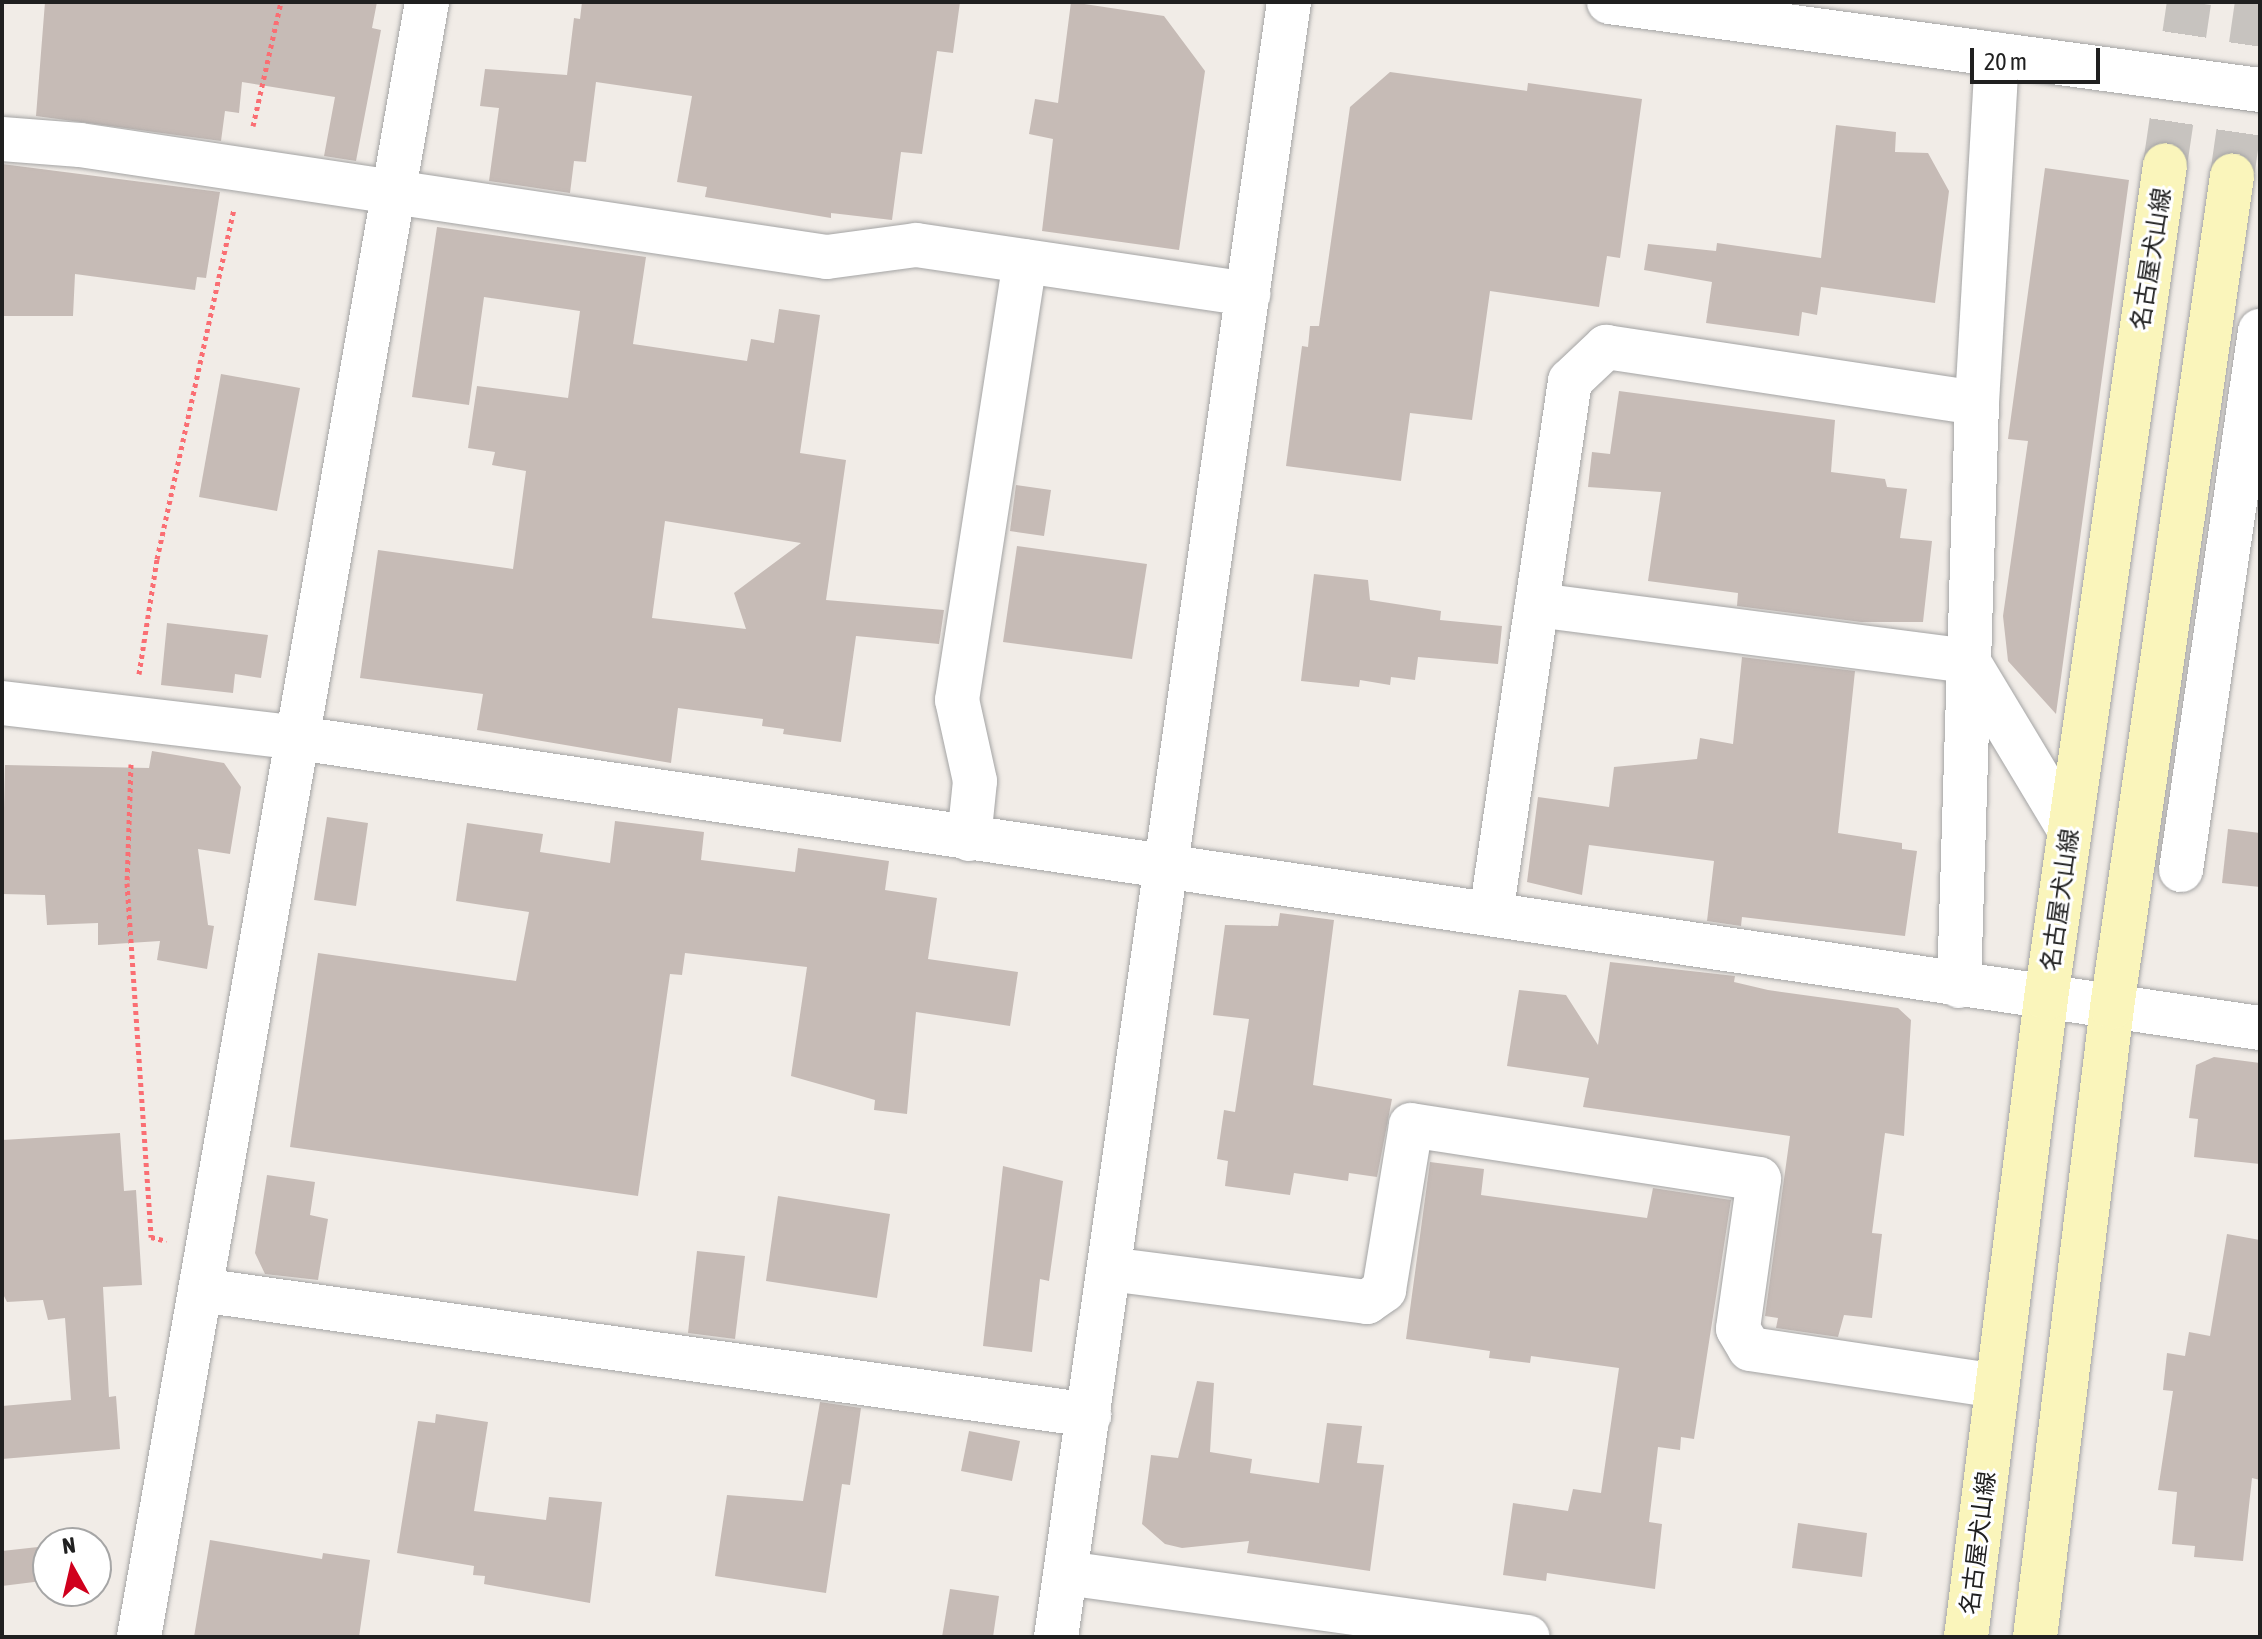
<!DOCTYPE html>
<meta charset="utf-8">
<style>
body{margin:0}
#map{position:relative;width:2262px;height:1639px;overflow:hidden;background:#f1ece7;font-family:"Asap Condensed","Noto Sans JP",sans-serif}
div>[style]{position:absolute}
.building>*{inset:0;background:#c6bbb6}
.secondary-tunnel>*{height:44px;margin-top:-22px;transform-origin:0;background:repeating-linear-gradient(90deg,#c7c3bf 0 44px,transparent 0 66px)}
.path>*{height:5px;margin-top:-2.5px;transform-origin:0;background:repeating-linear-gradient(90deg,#fa6e73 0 4px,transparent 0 8px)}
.roads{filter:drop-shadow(0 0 2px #a4a4a4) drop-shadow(0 0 2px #a4a4a4)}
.minor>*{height:44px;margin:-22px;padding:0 22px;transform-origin:22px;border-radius:22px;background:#fff}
.tertiary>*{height:44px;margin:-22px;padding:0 22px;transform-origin:22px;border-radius:22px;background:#fff}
.secondary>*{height:44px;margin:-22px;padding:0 22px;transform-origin:22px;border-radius:22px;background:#faf5bb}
span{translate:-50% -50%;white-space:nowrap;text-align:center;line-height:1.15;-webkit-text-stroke:6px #fff;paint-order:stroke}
.street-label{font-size:24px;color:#202020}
.frame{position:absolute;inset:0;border:4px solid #202020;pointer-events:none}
.north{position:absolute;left:32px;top:1527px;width:80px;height:80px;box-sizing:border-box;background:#fff;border:2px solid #a6a6a6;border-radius:50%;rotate:352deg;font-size:22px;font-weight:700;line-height:32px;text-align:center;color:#202020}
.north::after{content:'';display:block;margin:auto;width:28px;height:36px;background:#d0001d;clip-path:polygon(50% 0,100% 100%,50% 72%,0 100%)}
.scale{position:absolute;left:1970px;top:48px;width:130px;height:36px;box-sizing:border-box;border:4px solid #202020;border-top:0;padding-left:10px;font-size:24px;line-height:28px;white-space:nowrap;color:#202020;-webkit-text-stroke:6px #fff;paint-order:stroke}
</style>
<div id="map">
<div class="building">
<div style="clip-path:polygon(45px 2px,377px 2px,372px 28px,381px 30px,356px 161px,324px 156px,335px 97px,242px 82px,239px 113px,225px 111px,221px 141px,36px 116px)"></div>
<div style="clip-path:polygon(582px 2px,960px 2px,953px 53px,937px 51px,922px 154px,901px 152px,892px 220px,831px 213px,831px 218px,705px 197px,707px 187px,677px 182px,692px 96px,596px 82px,586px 162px,574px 161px,570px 193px,489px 181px,499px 108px,480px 106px,485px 69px,567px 75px,574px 18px,580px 19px)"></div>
<div style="clip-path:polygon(1071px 2px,1164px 16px,1205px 71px,1179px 250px,1042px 231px,1053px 139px,1029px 134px,1035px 99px,1058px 103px)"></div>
<div style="clip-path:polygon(1390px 72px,1527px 91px,1528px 83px,1642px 99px,1620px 258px,1607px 256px,1599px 307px,1490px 291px,1472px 420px,1410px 413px,1401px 481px,1286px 466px,1302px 346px,1308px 347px,1310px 326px,1319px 326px,1350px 107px)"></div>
<div style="clip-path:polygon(1836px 125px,1896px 132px,1895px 152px,1928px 153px,1949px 191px,1935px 303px,1821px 287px,1817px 315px,1802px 312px,1799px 336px,1706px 323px,1712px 282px,1644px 270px,1648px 244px,1716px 251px,1717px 243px,1821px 258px)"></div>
<div style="clip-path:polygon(2px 164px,220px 192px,206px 278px,197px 277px,195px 290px,75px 274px,73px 316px,2px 316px)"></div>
<div style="clip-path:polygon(2045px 168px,2129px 180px,2056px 714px,2008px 661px,2003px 616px,2028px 441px,2008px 439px)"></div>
<div style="clip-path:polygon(evenodd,437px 227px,646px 257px,633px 344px,747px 361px,751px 339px,774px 343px,779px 309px,820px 315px,800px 453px,846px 460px,826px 600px,944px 610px,939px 644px,856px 636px,841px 742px,783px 734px,784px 729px,762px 726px,763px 719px,678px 708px,671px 763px,477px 730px,483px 694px,360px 678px,378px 550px,513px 569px,526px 471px,492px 465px,495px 452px,468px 448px,477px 386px,568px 398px,580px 311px,484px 297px,469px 405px,412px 397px,437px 227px,665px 521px,801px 543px,734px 593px,746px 629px,652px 618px,665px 521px)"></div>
<div style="clip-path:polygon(221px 374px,300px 388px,277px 511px,199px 497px)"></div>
<div style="clip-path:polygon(1619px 391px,1835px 420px,1831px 472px,1885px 479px,1887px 487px,1907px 489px,1900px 538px,1932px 541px,1923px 622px,1861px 622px,1737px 606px,1738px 593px,1648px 581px,1661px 492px,1588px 487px,1592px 452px,1610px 454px)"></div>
<div style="clip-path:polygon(1016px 485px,1051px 490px,1044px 536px,1010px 531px)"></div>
<div style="clip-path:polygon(1017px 546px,1147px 564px,1132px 659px,1003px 642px)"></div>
<div style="clip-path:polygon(1314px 574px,1368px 580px,1370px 600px,1441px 611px,1440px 620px,1502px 626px,1498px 664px,1418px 657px,1415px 680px,1391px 677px,1390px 685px,1360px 680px,1359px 687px,1301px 681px)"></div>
<div style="clip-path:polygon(167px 623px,268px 635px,261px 678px,235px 674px,233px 693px,161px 685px)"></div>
<div style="clip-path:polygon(1742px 657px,1855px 671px,1838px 833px,1902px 843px,1902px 849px,1917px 851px,1905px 936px,1742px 917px,1741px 926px,1707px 921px,1714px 861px,1589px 845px,1582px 895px,1527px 882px,1538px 797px,1609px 807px,1614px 767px,1697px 759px,1700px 738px,1733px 744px)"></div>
<div style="clip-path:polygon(152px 751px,224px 763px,241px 787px,230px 854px,198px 849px,208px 925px,214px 926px,207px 969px,157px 960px,160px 941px,98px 945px,98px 923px,47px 925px,45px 895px,2px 894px,5px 765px,149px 768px)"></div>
<div style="clip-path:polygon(327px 817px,368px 823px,356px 906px,314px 900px)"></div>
<div style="clip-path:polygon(615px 821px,704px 832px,701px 860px,795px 872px,798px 848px,889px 861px,885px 890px,937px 898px,928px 959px,1018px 972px,1010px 1026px,916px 1012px,907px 1114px,874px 1110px,875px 1100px,791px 1076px,807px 967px,685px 953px,682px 975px,670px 974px,638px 1196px,290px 1147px,318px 953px,516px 981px,529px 912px,456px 901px,467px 823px,543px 834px,540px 852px,610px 863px)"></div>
<div style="clip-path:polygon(2228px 829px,2260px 833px,2260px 887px,2222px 883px)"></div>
<div style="clip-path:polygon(1280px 913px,1334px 920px,1313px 1085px,1392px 1099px,1377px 1177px,1349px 1173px,1348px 1181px,1294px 1173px,1290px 1195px,1225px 1186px,1228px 1161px,1217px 1159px,1224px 1110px,1235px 1112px,1249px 1019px,1213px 1015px,1225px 925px,1278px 926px)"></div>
<div style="clip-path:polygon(1610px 962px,1735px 976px,1734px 982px,1768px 990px,1898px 1008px,1911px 1020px,1904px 1136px,1885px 1133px,1872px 1233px,1882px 1234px,1872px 1318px,1844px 1315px,1838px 1337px,1776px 1328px,1778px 1318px,1765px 1316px,1790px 1136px,1583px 1107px,1589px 1078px,1507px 1066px,1519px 990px,1566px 995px,1598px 1045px)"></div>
<div style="clip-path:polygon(2214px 1057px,2260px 1063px,2260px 1164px,2194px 1157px,2198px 1119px,2189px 1118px,2196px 1065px)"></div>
<div style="clip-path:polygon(120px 1133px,124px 1191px,136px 1190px,142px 1285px,103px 1287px,109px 1397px,116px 1396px,120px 1449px,2px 1459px,2px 1406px,71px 1400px,65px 1318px,48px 1320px,43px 1300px,7px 1302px,2px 1292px,2px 1140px)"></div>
<div style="clip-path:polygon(1430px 1162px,1484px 1169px,1481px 1195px,1647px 1218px,1653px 1188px,1731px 1200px,1694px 1439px,1681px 1437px,1680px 1450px,1658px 1447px,1649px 1522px,1662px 1524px,1655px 1589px,1547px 1573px,1546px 1581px,1503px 1575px,1513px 1503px,1568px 1511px,1573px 1489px,1601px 1493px,1619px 1368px,1531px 1356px,1530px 1363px,1489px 1358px,1490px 1351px,1406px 1339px)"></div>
<div style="clip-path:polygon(1003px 1166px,1063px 1181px,1049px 1281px,1040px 1279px,1032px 1352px,983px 1346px)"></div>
<div style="clip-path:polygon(267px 1175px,315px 1182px,310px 1215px,328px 1219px,318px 1280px,265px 1274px,255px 1253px)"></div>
<div style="clip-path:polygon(778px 1196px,890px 1214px,877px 1298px,766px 1281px)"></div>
<div style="clip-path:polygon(2227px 1234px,2260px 1240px,2260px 1480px,2252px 1478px,2243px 1561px,2194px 1557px,2195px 1546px,2172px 1544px,2177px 1492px,2158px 1490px,2173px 1391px,2163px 1390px,2167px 1353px,2185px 1356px,2189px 1332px,2210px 1336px)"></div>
<div style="clip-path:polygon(697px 1251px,745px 1256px,735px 1339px,688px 1333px)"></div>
<div style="clip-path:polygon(1197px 1381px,1214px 1383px,1210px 1452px,1252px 1459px,1250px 1473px,1319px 1483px,1327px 1423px,1362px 1426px,1357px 1463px,1384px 1465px,1370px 1571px,1247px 1553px,1249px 1541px,1182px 1548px,1165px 1544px,1142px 1524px,1151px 1455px,1178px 1458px)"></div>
<div style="clip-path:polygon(820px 1402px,861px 1408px,850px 1485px,842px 1484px,826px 1593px,715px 1576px,727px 1495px,803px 1501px)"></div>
<div style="clip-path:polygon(436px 1414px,488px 1422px,474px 1511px,546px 1520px,549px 1497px,602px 1502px,590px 1603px,484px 1584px,485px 1576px,473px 1575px,474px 1566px,397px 1553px,418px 1421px,435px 1423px)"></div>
<div style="clip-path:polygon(969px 1431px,1020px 1441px,1012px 1481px,961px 1471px)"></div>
<div style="clip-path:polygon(1798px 1523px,1867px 1533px,1862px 1577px,1792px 1568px)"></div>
<div style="clip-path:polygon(210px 1540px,322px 1559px,323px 1553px,370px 1560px,359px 1637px,194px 1637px)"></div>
<div style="clip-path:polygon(38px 1547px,42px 1581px,2px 1586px,2px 1551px)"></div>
<div style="clip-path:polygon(950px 1589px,999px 1596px,993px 1637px,942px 1637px)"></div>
</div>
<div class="secondary-tunnel">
<div style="left:2165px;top:165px;width:165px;rotate:-81.6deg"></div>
<div style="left:2232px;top:176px;width:176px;rotate:-81.8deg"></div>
</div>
<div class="path">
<div style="left:253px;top:126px;width:127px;rotate:-77.3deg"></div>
<div style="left:139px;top:674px;width:116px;rotate:-81.1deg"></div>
<div style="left:157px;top:559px;width:357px;rotate:-77.6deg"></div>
<div style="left:131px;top:764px;width:119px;rotate:91.9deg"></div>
<div style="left:127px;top:883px;width:355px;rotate:86.1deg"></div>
<div style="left:151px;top:1237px;width:16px;rotate:14deg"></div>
</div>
<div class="roads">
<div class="minor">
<div style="left:2px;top:139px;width:78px;rotate:4.4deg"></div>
<div style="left:80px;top:145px;width:755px;rotate:8.53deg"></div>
<div style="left:827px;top:257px;width:90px;rotate:-7.7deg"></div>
<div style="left:916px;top:245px;width:336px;rotate:8.4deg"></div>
<div style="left:1977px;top:403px;width:349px;rotate:-86.7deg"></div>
<div style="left:1537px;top:605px;width:435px;rotate:7.4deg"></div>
<div style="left:1968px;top:661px;width:196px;rotate:59deg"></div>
<div style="left:969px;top:839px;width:58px;rotate:-84.1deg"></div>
<div style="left:975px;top:781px;width:83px;rotate:-102.5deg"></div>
<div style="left:957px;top:700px;width:444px;rotate:-81.2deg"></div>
<div style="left:2181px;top:870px;width:545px;rotate:-81.66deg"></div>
<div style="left:1491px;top:914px;width:539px;rotate:-81.57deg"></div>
<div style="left:1570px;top:381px;width:50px;rotate:-43.4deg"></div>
<div style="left:1606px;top:347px;width:375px;rotate:8.6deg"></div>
<div style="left:1977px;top:403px;width:583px;rotate:91.77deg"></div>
<div style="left:1109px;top:1269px;width:260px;rotate:7.3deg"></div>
<div style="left:1367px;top:1302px;width:21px;rotate:-35deg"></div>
<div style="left:1384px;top:1290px;width:167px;rotate:-80.7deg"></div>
<div style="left:1411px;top:1125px;width:352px;rotate:8.8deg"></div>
<div style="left:1759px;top:1179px;width:151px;rotate:98deg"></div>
<div style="left:1738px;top:1329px;width:23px;rotate:59deg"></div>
<div style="left:1750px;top:1349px;width:250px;rotate:8.5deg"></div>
<div style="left:200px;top:1290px;width:898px;rotate:8deg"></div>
<div style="left:1066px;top:1573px;width:466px;rotate:7.9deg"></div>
</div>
<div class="tertiary">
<div style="left:1609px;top:2px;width:657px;rotate:7.7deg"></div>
<div style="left:2px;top:703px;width:298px;rotate:6.7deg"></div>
<div style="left:298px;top:738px;width:1983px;rotate:8.41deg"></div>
<div style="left:139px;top:1637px;width:1660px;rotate:-80.01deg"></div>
<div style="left:1056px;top:1637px;width:1652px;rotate:-81.89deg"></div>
</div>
<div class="secondary">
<div style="left:1966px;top:1637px;width:644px;rotate:-82.86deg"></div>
<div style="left:2046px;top:998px;width:841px;rotate:-81.87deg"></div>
<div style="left:2035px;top:1637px;width:635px;rotate:-83.03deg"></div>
<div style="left:2112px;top:1007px;width:840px;rotate:-81.78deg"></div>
</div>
</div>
<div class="street-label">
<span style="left:2151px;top:259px;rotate:-81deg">名古屋犬山線</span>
<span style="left:2060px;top:900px;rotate:-82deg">名古屋犬山線</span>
<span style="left:1978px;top:1543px;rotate:-83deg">名古屋犬山線</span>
</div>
<div class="frame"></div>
<div class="north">N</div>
<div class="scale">20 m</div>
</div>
